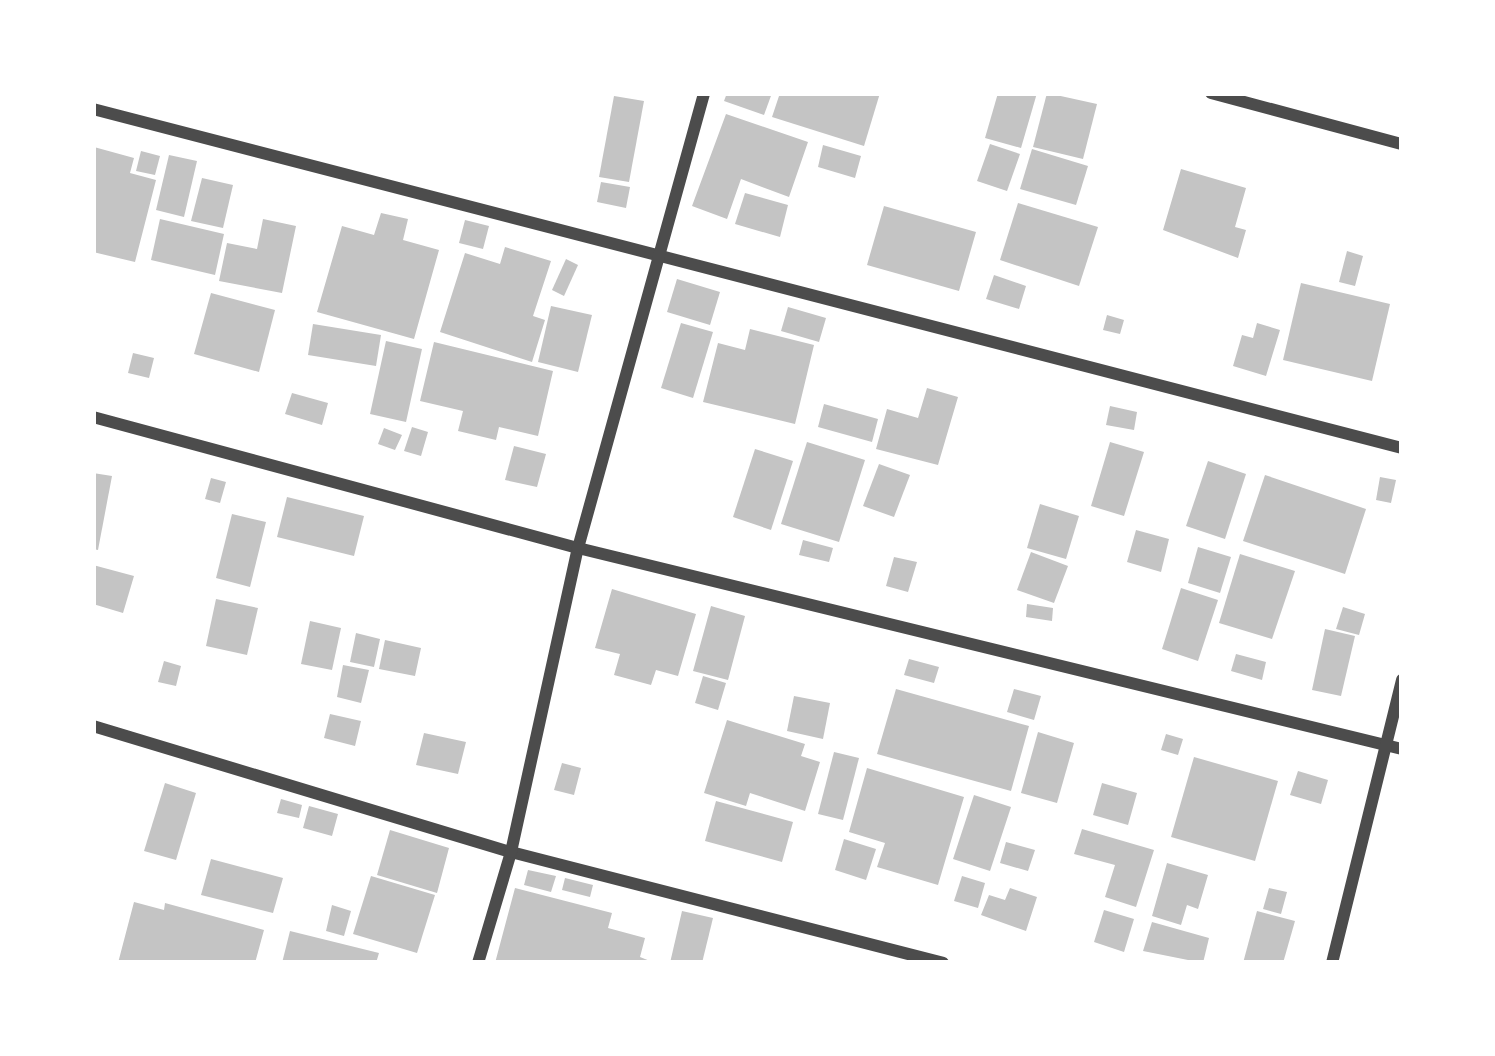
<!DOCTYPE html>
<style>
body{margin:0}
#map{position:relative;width:1495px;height:1056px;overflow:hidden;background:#fff;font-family:"Noto Serif",serif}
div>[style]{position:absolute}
.building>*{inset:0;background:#c4c4c4}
.minor>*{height:12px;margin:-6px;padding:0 6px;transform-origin:6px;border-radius:6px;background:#4c4c4c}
span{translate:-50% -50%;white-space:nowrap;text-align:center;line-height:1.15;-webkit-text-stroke:12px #fff;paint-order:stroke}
.frame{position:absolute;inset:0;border:96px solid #fff;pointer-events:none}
</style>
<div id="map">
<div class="building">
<div style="clip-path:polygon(727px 93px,772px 93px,764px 115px,724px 101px)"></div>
<div style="clip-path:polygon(780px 93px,880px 93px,864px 146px,772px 117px)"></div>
<div style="clip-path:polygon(998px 93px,1037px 93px,1021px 148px,985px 138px)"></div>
<div style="clip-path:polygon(1047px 93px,1097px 104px,1083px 159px,1033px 147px)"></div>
<div style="clip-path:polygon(614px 96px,644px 101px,629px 182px,599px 177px)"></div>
<div style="clip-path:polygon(726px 114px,808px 142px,789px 197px,741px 179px,727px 219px,692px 206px)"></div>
<div style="clip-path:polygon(990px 144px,1020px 154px,1007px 191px,977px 181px)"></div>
<div style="clip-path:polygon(823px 145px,861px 156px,855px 178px,818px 167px)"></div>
<div style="clip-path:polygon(94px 147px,134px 158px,130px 173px,156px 180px,135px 262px,93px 252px)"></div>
<div style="clip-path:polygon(1032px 149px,1088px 166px,1076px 205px,1020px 189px)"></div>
<div style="clip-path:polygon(141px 151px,160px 156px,155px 175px,136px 171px)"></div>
<div style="clip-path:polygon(169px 155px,197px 161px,184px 217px,156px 210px)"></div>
<div style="clip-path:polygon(1181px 169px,1246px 188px,1235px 227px,1246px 230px,1238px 258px,1163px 230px)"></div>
<div style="clip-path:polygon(202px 178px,233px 185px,223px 228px,191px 221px)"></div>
<div style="clip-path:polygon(601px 182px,630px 187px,626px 208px,597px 202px)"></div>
<div style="clip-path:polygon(745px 193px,788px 205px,780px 237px,735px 224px)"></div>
<div style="clip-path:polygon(1018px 203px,1098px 227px,1079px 286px,1000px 260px)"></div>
<div style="clip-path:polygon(884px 206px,976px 232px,959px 291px,867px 265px)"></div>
<div style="clip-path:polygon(381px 213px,408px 219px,403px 240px,439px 250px,414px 339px,317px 312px,342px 226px,374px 235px)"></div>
<div style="clip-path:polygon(160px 219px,224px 234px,215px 275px,151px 260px)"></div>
<div style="clip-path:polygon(263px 219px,296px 226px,282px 293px,219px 281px,227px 243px,257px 249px)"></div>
<div style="clip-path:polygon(465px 220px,489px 226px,483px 249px,459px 243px)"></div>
<div style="clip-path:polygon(505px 247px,551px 261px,533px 316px,545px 320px,532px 362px,440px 332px,465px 253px,500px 264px)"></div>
<div style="clip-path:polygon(1347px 251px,1363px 256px,1355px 286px,1339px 282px)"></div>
<div style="clip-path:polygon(566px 259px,578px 265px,564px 296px,552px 290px)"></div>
<div style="clip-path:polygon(994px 275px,1026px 286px,1019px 309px,986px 299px)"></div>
<div style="clip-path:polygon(677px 279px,720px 292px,710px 325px,667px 312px)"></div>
<div style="clip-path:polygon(1301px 283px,1390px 304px,1372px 381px,1283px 360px)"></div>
<div style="clip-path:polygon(211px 293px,275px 310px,259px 372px,194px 354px)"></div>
<div style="clip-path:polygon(551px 306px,592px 315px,578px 372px,538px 362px)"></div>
<div style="clip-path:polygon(788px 307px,826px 318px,819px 342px,781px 331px)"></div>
<div style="clip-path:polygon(1107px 315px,1124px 320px,1120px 334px,1103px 330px)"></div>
<div style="clip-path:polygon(681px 323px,713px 332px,693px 398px,661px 388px)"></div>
<div style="clip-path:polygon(1257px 323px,1280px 330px,1266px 376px,1233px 366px,1242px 335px,1253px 338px)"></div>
<div style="clip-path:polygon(313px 324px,381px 335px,376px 366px,308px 355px)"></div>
<div style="clip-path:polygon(750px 329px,814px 345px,795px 424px,703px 402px,718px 343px,745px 350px)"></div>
<div style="clip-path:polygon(386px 341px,422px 349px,406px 422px,370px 414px)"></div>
<div style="clip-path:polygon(434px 342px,553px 371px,538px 436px,499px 427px,496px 440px,458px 431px,463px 411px,420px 401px)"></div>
<div style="clip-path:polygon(133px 353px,154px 358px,149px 378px,128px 373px)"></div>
<div style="clip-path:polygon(927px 388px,958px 397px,938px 465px,876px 449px,887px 409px,918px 418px)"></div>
<div style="clip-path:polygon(292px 393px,328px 403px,322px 425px,285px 414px)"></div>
<div style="clip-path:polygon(824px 404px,878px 419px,872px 442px,818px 427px)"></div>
<div style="clip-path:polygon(1110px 406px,1137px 412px,1134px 430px,1106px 425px)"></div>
<div style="clip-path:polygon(412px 427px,428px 432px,421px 456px,404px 451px)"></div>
<div style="clip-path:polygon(384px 428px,402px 435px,395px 450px,378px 444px)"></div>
<div style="clip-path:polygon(807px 442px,865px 460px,839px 542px,781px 524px)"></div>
<div style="clip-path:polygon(1110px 442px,1144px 452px,1124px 516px,1091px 506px)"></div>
<div style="clip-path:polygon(514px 446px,546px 454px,537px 487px,505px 480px)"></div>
<div style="clip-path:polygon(755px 449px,793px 461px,771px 530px,733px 517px)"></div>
<div style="clip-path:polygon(1208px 461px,1246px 474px,1225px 539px,1186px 526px)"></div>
<div style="clip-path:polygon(879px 464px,910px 475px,894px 517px,863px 506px)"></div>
<div style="clip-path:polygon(93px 473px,112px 476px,98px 550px,93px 549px)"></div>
<div style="clip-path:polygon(1265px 475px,1366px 509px,1345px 574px,1243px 541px)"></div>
<div style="clip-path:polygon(1380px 477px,1396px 480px,1391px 503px,1376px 500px)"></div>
<div style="clip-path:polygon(211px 478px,226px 482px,220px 503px,205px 499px)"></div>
<div style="clip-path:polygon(287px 497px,364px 516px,354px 556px,277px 537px)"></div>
<div style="clip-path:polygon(1040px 504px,1079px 516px,1066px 559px,1027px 548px)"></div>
<div style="clip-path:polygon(232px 514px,266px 522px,250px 587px,216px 578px)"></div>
<div style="clip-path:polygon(1136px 530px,1169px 539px,1161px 572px,1127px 562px)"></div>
<div style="clip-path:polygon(803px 540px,833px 548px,829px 562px,799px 555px)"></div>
<div style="clip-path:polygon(1198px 547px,1231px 557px,1220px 593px,1188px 583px)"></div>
<div style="clip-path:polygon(1031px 552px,1068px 566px,1054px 603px,1017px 590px)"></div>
<div style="clip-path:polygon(1240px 554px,1295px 571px,1272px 639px,1219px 623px)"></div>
<div style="clip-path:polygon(894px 557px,917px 562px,908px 592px,886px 586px)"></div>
<div style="clip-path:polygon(93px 565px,134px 576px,123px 613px,93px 604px)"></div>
<div style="clip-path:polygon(1181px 588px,1218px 600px,1198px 661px,1162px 649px)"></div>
<div style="clip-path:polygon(612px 589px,696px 614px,678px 676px,656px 670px,651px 685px,614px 675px,620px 654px,595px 648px)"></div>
<div style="clip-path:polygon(216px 599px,258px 608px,247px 655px,206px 646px)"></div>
<div style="clip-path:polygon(1027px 604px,1053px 608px,1052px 621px,1026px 617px)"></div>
<div style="clip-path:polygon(711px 606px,745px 616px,728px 680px,693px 671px)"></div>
<div style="clip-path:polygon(1343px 607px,1365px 614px,1359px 635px,1336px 629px)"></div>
<div style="clip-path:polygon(310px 621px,341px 628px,332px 670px,301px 664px)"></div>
<div style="clip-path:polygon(1325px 629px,1355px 636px,1341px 696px,1312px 690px)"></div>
<div style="clip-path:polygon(356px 633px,380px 639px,374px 667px,350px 662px)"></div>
<div style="clip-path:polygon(385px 640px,421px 648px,415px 676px,379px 669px)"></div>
<div style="clip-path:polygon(1236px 654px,1266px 662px,1262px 680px,1231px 671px)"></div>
<div style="clip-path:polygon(909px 659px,939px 667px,934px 683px,904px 675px)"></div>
<div style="clip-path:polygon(164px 661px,181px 666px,176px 686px,158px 682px)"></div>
<div style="clip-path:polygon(343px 665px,369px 670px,361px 703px,337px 697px)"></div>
<div style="clip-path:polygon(703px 676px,726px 683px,718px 710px,695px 703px)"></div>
<div style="clip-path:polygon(896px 689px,1029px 726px,1011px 791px,877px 754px)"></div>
<div style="clip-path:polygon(1014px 689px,1041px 696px,1034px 720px,1007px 712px)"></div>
<div style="clip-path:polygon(794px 696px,830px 703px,823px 739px,787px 731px)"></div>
<div style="clip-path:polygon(330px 714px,361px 721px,355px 746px,324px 738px)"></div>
<div style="clip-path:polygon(727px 720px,805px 744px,801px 756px,820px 762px,805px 811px,750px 793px,746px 806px,704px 793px)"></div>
<div style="clip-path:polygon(1038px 732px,1074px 743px,1057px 803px,1021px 793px)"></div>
<div style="clip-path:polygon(424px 733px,466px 742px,458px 774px,416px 765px)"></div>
<div style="clip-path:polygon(1166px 734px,1183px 739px,1178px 755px,1161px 750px)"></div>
<div style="clip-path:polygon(834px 752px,859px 758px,843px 820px,818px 814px)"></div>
<div style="clip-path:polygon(1194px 757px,1278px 781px,1255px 861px,1171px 837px)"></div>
<div style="clip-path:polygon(562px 763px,581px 768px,574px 795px,554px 790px)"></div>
<div style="clip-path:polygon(867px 768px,964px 797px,938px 885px,877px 867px,885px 843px,849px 832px)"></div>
<div style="clip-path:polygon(1298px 771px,1328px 780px,1321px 804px,1290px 795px)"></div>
<div style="clip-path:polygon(165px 783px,196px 793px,176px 860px,144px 851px)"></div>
<div style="clip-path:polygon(1102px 783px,1137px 793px,1128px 825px,1093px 815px)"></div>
<div style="clip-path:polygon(974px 795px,1011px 807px,990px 871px,953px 859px)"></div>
<div style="clip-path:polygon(281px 799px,302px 805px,299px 818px,277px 813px)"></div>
<div style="clip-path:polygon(716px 801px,793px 822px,782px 862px,705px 841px)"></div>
<div style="clip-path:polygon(309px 806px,338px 814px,332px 836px,303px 828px)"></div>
<div style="clip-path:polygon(1082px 829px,1154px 850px,1136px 907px,1105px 897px,1115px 865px,1074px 854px)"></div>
<div style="clip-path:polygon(390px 830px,449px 848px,437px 893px,377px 875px)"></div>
<div style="clip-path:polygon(844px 839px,876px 849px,866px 880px,835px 870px)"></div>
<div style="clip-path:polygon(1006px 842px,1035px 850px,1028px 871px,1000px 863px)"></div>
<div style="clip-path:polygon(211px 859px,283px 878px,273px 913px,201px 895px)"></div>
<div style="clip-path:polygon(1167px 863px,1208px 875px,1198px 909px,1187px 905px,1181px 925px,1152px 916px)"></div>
<div style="clip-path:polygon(528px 870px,556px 876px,551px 892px,524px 885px)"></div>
<div style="clip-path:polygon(371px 876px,435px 895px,417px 953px,353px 934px)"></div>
<div style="clip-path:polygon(962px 876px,985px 883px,978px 908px,954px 901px)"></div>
<div style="clip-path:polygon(565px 878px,593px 885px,590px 897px,562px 890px)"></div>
<div style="clip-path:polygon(515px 888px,612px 913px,608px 928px,645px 938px,640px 957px,655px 963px,495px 963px)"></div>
<div style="clip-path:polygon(1010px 888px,1037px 897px,1026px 931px,981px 915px,989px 895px,1005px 900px)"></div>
<div style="clip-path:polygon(1269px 888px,1287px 892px,1281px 914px,1263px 909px)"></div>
<div style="clip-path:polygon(134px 902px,164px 910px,165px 903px,264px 930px,255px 963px,118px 963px)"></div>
<div style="clip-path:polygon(332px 905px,351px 911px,344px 936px,326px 931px)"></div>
<div style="clip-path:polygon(1104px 910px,1134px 919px,1124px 952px,1094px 942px)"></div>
<div style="clip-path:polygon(682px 911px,713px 918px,702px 963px,670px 963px)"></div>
<div style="clip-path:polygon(1257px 911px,1295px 921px,1283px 963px,1243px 963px)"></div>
<div style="clip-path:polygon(1152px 922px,1209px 938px,1203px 963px,1143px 951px)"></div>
<div style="clip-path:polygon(290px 931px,379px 953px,376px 963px,282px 963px)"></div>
</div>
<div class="minor">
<div style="left:1211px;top:93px;width:198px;rotate:15deg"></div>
<div style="left:93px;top:109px;width:1352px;rotate:14.52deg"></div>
<div style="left:93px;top:417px;width:502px;rotate:15.12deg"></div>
<div style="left:578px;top:548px;width:848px;rotate:13.71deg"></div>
<div style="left:93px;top:726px;width:437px;rotate:16.8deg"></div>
<div style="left:511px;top:852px;width:446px;rotate:14.4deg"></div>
<div style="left:478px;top:963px;width:116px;rotate:-73.4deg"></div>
<div style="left:511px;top:852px;width:311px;rotate:-77.6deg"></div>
<div style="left:578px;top:548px;width:472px;rotate:-74.5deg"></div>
<div style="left:1332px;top:963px;width:292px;rotate:-76.1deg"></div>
</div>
<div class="frame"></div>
</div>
